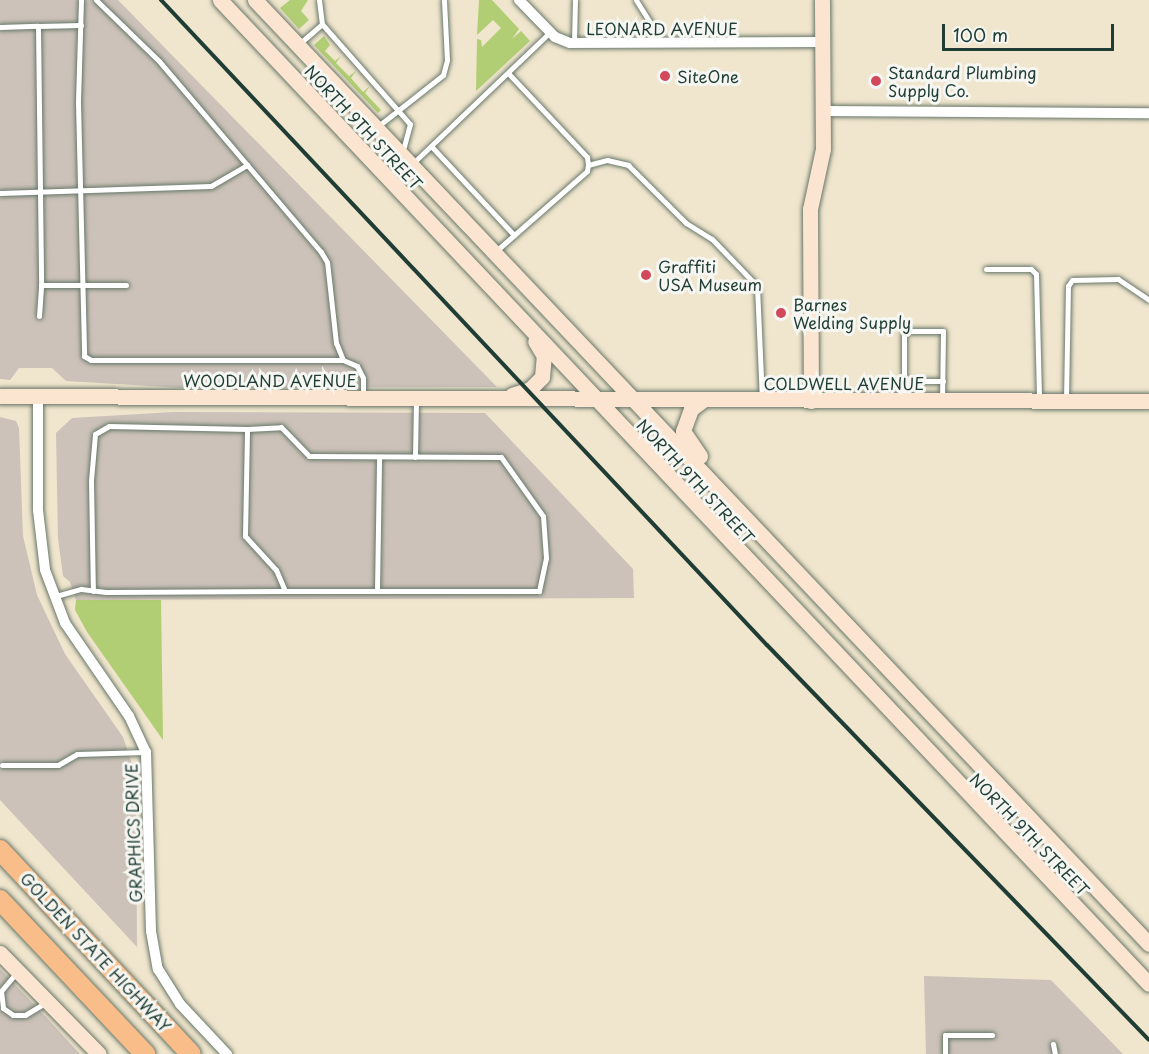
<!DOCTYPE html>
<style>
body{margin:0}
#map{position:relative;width:1149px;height:1054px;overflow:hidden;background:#f0e5cd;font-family:"Playpen Sans",sans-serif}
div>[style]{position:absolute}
.industrial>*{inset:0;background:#ccc2b9}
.green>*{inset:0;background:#b1ce74}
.roads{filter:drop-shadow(0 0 2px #68786a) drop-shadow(0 0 2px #68786a)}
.lane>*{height:5px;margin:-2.5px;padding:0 2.5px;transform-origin:2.5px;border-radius:2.5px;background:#fff}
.street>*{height:10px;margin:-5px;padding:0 5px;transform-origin:5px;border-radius:5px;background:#fff}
.secondary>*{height:15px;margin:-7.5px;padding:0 7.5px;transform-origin:7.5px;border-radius:7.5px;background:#fce5d0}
.highway>*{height:20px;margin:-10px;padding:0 10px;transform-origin:10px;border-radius:10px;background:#f8bd89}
.rail>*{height:4px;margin:-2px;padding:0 2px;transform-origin:2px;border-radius:2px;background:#1f3d34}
.dots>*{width:16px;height:16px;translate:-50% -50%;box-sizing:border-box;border:3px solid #f6f6f2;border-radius:50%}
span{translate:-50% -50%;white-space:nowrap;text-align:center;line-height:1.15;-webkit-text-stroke:6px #f6f6f2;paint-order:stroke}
.street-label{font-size:16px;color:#1f3d34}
.poi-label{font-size:16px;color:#1f3d34}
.left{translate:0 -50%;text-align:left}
.scale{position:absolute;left:942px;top:24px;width:172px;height:27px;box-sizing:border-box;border:3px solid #1f3d34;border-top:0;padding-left:8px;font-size:18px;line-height:21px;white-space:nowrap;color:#1f3d34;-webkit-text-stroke:4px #f6f6f2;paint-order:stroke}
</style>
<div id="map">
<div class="industrial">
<div style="clip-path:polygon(0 0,118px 0,497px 387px,184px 388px,66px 381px,52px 368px,19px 368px,10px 380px,0 379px)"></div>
<div style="clip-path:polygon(173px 412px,485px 413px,633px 569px,634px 598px,76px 600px,70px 582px,63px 576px,58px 538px,56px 433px,72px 418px)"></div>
<div style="clip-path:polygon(0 417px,16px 421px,19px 428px,23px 536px,37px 595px,65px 654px,123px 737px,136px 776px,137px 947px,0 800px)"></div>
<div style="clip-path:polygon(0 969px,46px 1017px,80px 1054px,0 1054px)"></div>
<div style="clip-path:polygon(924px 976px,1051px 980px,1123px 1054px,926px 1054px)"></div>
</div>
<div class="green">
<div style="clip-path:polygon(290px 0,308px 0,301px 11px,309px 20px,299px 29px,280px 8px)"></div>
<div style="clip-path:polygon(479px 0,492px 0,519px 29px,512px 39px,521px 31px,530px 41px,476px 91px,477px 39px,481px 40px,482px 47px,501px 28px,493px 20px,477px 35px)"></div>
<div style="clip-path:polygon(324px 36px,330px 45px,325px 51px,335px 61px,341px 56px,336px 63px,349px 76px,356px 71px,351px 78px,363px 92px,370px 86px,365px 93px,381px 110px,378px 113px,314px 45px)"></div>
<div style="clip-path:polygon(76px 600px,161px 600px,163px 740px,87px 632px,75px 610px)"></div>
</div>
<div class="roads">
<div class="lane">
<div style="left:81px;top:0;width:103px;rotate:91.7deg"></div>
<div style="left:78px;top:103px;width:253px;rotate:88.6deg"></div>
<div style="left:84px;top:356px;width:8px;rotate:30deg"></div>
<div style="left:91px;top:360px;width:252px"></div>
<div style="left:343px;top:360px;width:18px;rotate:-112deg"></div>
<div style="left:336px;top:343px;width:81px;rotate:-96.3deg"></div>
<div style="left:327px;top:262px;width:12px;rotate:-121deg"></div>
<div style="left:321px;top:252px;width:250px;rotate:-130.3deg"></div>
<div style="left:159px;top:61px;width:88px;rotate:-135.9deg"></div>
<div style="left:319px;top:0;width:24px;rotate:83deg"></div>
<div style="left:636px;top:0;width:31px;rotate:58deg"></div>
<div style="left:652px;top:26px;width:16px;rotate:90deg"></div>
<div style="left:38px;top:26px;width:43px;rotate:-1.3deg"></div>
<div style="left:0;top:27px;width:38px;rotate:-2deg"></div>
<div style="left:38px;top:26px;width:259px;rotate:89.3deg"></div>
<div style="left:574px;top:43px;width:43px;rotate:-88.7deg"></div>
<div style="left:299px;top:44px;width:30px;rotate:-41deg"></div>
<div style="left:322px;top:24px;width:133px;rotate:48.7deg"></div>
<div style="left:410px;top:124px;width:30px;rotate:105deg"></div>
<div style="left:377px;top:127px;width:84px;rotate:-38.2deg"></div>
<div style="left:443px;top:75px;width:16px;rotate:-75deg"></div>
<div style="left:447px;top:60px;width:60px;rotate:-92.9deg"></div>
<div style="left:431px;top:146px;width:122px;rotate:47deg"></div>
<div style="left:412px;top:164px;width:191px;rotate:-43.7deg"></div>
<div style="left:588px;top:165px;width:20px;rotate:-15deg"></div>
<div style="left:607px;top:160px;width:22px;rotate:13deg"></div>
<div style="left:628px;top:165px;width:82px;rotate:45deg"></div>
<div style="left:686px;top:223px;width:31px;rotate:32deg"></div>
<div style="left:712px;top:239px;width:65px;rotate:46.2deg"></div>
<div style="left:757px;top:286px;width:113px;rotate:87.5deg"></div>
<div style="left:0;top:193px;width:211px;rotate:-1.9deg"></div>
<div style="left:211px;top:186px;width:42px;rotate:-30.3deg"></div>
<div style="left:496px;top:251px;width:121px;rotate:-41.3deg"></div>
<div style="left:587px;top:171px;width:6px;rotate:-81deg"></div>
<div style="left:588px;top:165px;width:8px;rotate:-97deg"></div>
<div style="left:587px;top:157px;width:115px;rotate:-133.2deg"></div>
<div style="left:986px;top:269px;width:45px"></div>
<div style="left:1031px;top:269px;width:7px;rotate:45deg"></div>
<div style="left:1036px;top:274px;width:124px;rotate:88.6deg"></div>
<div style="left:39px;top:316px;width:31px;rotate:-86deg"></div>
<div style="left:41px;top:285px;width:85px"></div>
<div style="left:343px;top:360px;width:15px;rotate:23deg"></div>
<div style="left:357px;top:366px;width:13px;rotate:63deg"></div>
<div style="left:363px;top:378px;width:17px;rotate:90deg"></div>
<div style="left:904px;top:381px;width:39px"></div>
<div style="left:904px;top:398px;width:67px;rotate:-90deg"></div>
<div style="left:904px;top:331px;width:39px"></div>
<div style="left:943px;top:331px;width:69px;rotate:90.8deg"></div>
<div style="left:1066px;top:400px;width:114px;rotate:-89deg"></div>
<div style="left:1068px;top:286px;width:7px;rotate:-56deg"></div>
<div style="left:1072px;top:280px;width:46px;rotate:-1.2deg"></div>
<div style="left:1118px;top:279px;width:37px;rotate:34deg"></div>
<div style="left:247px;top:429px;width:34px;rotate:-3deg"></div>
<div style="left:281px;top:427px;width:40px;rotate:46deg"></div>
<div style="left:309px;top:456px;width:192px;rotate:0.3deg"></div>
<div style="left:501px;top:457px;width:72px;rotate:54.6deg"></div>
<div style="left:543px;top:516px;width:42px;rotate:85.9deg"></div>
<div style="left:546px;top:558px;width:34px;rotate:102deg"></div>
<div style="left:539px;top:591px;width:254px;rotate:180deg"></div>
<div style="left:415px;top:457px;width:58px;rotate:-89deg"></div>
<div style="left:377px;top:591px;width:133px;rotate:-89.1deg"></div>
<div style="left:56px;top:596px;width:26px;rotate:-16deg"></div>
<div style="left:81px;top:589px;width:25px;rotate:7deg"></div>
<div style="left:106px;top:592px;width:179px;rotate:-0.3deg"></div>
<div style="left:285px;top:591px;width:23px;rotate:-113deg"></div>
<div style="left:276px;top:570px;width:46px;rotate:-132.4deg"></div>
<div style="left:245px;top:536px;width:107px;rotate:-88.9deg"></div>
<div style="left:247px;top:429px;width:138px;rotate:-178.8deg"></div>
<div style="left:109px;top:426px;width:16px;rotate:150deg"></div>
<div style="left:95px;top:434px;width:47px;rotate:94.9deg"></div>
<div style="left:91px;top:481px;width:110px;rotate:89deg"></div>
<div style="left:2px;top:765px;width:56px"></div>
<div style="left:58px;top:765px;width:22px;rotate:-30deg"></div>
<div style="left:77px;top:754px;width:69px;rotate:-1.7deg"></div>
<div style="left:17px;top:972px;width:25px;rotate:130deg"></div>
<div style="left:1px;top:991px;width:17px;rotate:83deg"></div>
<div style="left:3px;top:1008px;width:12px;rotate:35deg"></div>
<div style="left:13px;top:1015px;width:12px"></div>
<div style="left:25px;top:1015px;width:23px;rotate:-31deg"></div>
<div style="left:1053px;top:1044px;width:10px;rotate:79deg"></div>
<div style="left:945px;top:1054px;width:19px;rotate:-90deg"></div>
<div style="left:945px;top:1035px;width:47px"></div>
</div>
<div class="street">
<div style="left:519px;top:0;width:52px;rotate:45.8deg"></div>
<div style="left:555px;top:37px;width:16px;rotate:22deg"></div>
<div style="left:570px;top:43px;width:252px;rotate:-0.2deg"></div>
<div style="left:823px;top:111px;width:326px;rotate:0.4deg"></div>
<div style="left:38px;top:397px;width:113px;rotate:90deg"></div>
<div style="left:38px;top:510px;width:60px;rotate:83.3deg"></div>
<div style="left:45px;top:570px;width:57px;rotate:69.3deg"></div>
<div style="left:65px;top:623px;width:113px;rotate:55.5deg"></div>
<div style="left:129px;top:716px;width:40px;rotate:65deg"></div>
<div style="left:146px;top:752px;width:179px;rotate:88.4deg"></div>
<div style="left:151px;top:931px;width:39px;rotate:80deg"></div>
<div style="left:158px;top:969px;width:41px;rotate:57.8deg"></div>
<div style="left:180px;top:1004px;width:69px;rotate:46.8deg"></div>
</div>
<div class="secondary">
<div style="left:220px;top:0;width:1353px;rotate:46.65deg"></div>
<div style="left:255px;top:0;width:1300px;rotate:46.56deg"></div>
<div style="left:512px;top:395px;width:19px;rotate:-18deg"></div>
<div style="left:530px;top:389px;width:17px;rotate:-45deg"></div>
<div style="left:542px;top:377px;width:21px;rotate:-85deg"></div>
<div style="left:544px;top:356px;width:17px;rotate:-121deg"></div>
<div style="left:0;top:396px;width:1149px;rotate:0.25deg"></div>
<div style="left:811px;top:401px;width:192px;rotate:-90.3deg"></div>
<div style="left:810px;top:209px;width:61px;rotate:-77.8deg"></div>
<div style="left:823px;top:149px;width:149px;rotate:-90.4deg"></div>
<div style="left:700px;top:456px;width:30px;rotate:-124deg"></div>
<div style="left:683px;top:431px;width:23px;rotate:-70deg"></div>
<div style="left:691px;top:409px;width:15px;rotate:-37deg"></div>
<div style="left:0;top:953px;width:141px;rotate:45.6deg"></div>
</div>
<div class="highway">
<div style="left:0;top:850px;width:279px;rotate:46.9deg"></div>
<div style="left:0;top:900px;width:212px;rotate:46.7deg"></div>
</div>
</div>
<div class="rail">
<div style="left:161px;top:0;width:885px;rotate:46.79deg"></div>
<div style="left:767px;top:645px;width:549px;rotate:45.96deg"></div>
</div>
<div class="dots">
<div style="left:665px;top:76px;background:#d1495b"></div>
<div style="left:876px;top:81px;background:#d1495b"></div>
<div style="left:646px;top:275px;background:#d1495b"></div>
<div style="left:781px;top:313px;background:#d1495b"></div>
</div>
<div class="street-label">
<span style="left:662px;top:28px">LEONARD AVENUE</span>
<span style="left:364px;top:127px;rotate:47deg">NORTH 9TH STREET</span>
<span style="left:270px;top:380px">WOODLAND AVENUE</span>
<span style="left:844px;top:383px">COLDWELL AVENUE</span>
<span style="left:696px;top:481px;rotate:47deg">NORTH 9TH STREET</span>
<span style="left:133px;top:833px;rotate:-92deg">GRAPHICS DRIVE</span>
<span style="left:1030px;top:834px;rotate:46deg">NORTH 9TH STREET</span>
<span style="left:96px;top:952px;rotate:47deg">GOLDEN STATE HIGHWAY</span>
</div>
<div class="poi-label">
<span class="left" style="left:888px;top:81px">Standard Plumbing<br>Supply Co.</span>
<span class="left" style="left:677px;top:76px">SiteOne</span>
<span class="left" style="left:658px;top:275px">Graffiti<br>USA Museum</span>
<span class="left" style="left:793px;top:313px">Barnes<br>Welding Supply</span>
</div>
<div class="scale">100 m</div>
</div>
